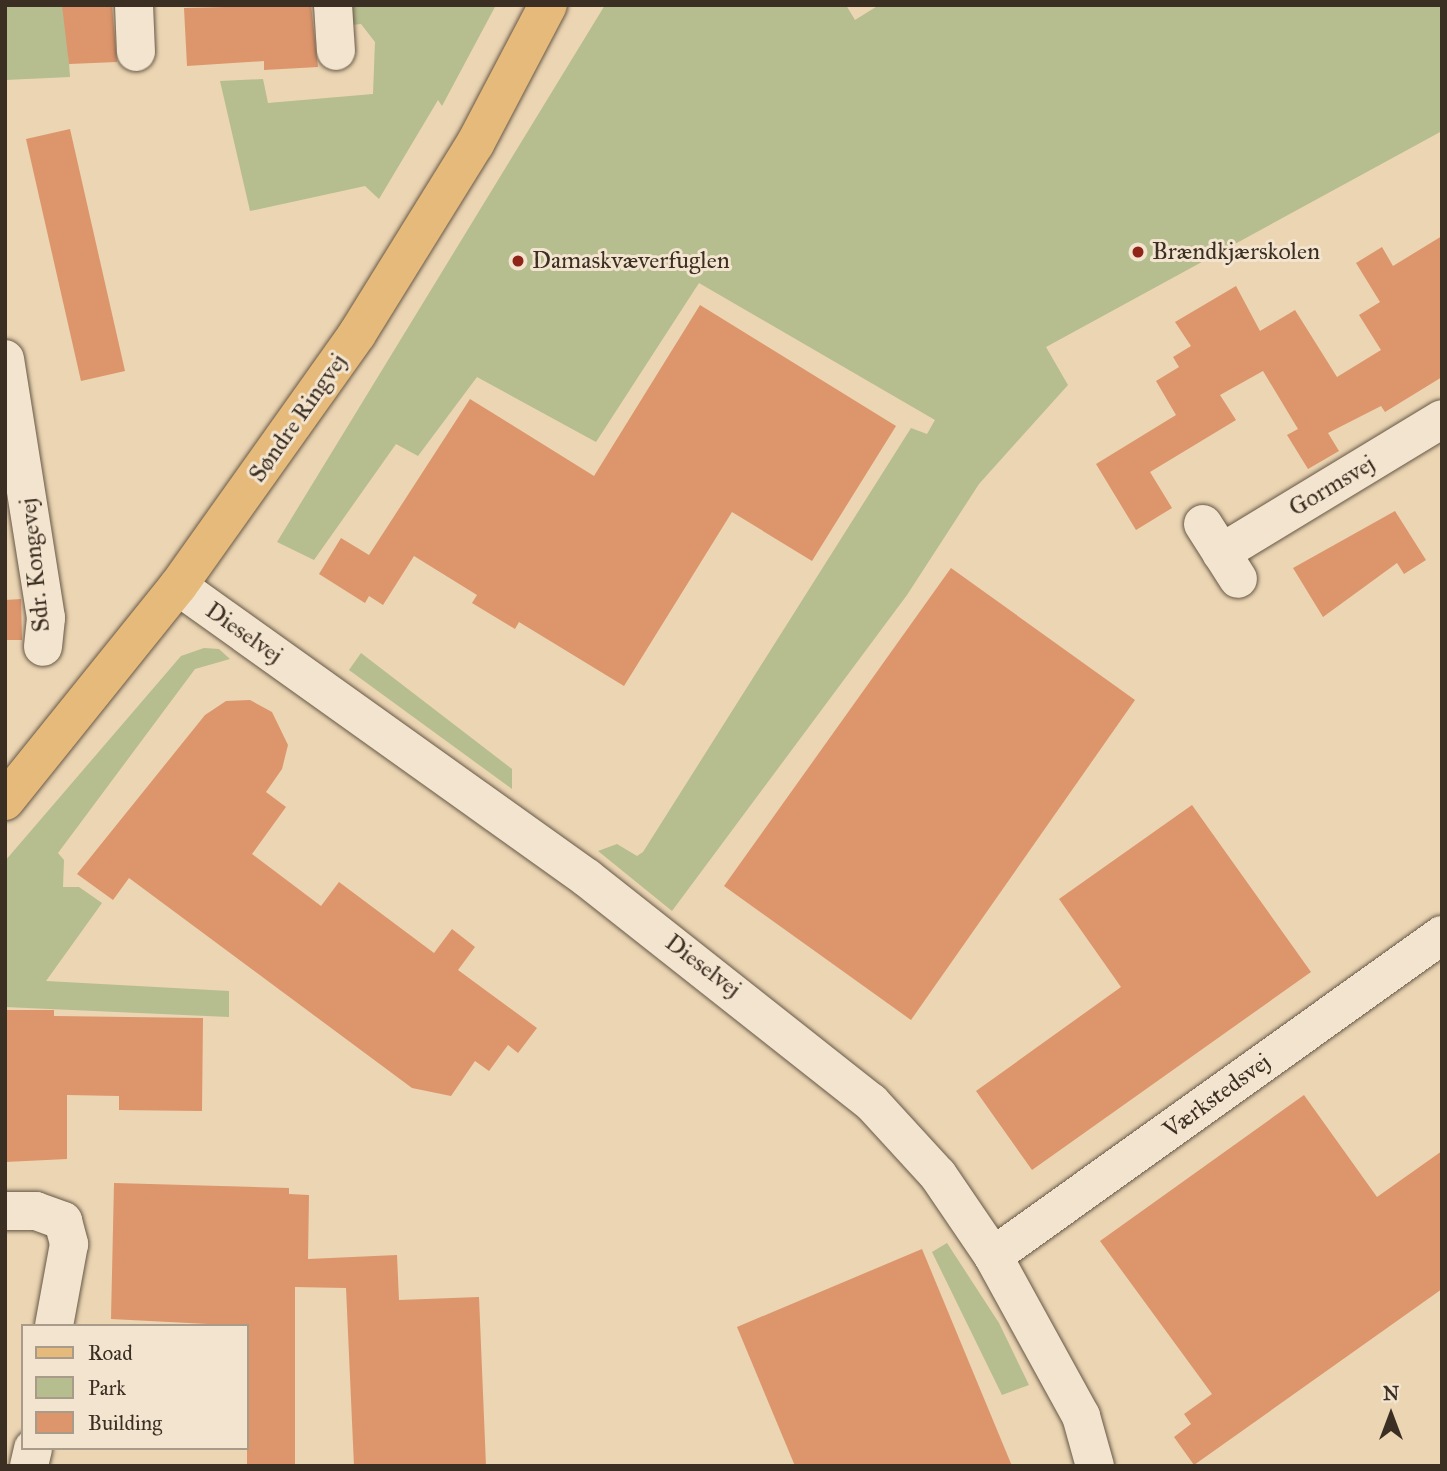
<!DOCTYPE html>
<meta charset="utf-8">
<style>
body{margin:0}
#map{position:relative;width:1447px;height:1471px;overflow:hidden;background:#ebd5b3;font-family:"IM FELL Great Primer",serif}
div>[style]{position:absolute}
.green>*{inset:0;background:#b6bd8e}
.building>*{inset:0;background:#dd956c}
.roads{filter:drop-shadow(0 0 2px #675846) drop-shadow(0 0 2px #675846)}
.minor>*{height:38px;margin:-19px;padding:0 19px;transform-origin:19px;border-radius:19px;background:#f2e4ce}
.major>*{height:38px;margin:-19px;padding:0 19px;transform-origin:19px;border-radius:19px;background:#e6ba7a}
.dots>*{width:19px;height:19px;translate:-50% -50%;box-sizing:border-box;border:4px solid #f2e4ce;border-radius:50%}
span{translate:-50% -50%;white-space:nowrap;text-align:center;line-height:1.15;-webkit-text-stroke:6px #f2e4ce;paint-order:stroke}
.poi-label{font-size:24px;color:#3b2e22}
.left{translate:0 -50%;text-align:left}
.street-label{font-size:24px;color:#3b2e22}
.frame{position:absolute;inset:0;border:7px solid #3b2e22;pointer-events:none}
.legend{position:absolute;left:21px;top:1324px;width:228px;height:126px;box-sizing:border-box;background:#f2e4ce;border:2px solid #a99b89;margin:0;padding:9px 12px;list-style:none;font-size:21px;color:#3b2e22}
.legend li{display:flex;align-items:center;gap:14px;height:35px}
.legend b{width:35px;border:2px solid #a99b89}
.north{position:absolute;left:1356px;top:1380px;width:70px;height:70px;-webkit-text-stroke:5px #f2e4ce;paint-order:stroke;rotate:0deg;font-size:19px;font-weight:700;line-height:28px;text-align:center;color:#3b2e22}
.north::after{content:'';display:block;margin:auto;width:24px;height:32px;background:#3b2e22;clip-path:polygon(50% 0,100% 100%,50% 72%,0 100%)}
</style>
<div id="map">
<div class="green">
<div style="clip-path:polygon(5px 5px,65px 5px,70px 77px,5px 80px)"></div>
<div style="clip-path:polygon(351px 5px,496px 5px,442px 106px,438px 100px,379px 199px,365px 186px,250px 211px,220px 81px,263px 79px,268px 103px,373px 94px,375px 42px,361px 24px,351px 25px)"></div>
<div style="clip-path:polygon(605px 5px,846px 5px,855px 20px,879px 5px,1442px 5px,1442px 131px,1046px 347px,1068px 385px,979px 484px,907px 595px,672px 911px,598px 851px,617px 844px,637px 856px,643px 852px,911px 428px,927px 434px,935px 420px,699px 283px,596px 442px,477px 377px,418px 456px,396px 444px,314px 560px,277px 542px)"></div>
<div style="clip-path:polygon(204px 648px,219px 649px,230px 659px,195px 669px,58px 853px,64px 860px,63px 887px,79px 887px,102px 903px,46px 981px,229px 991px,229px 1017px,5px 1007px,5px 861px,181px 656px)"></div>
<div style="clip-path:polygon(361px 653px,512px 769px,512px 789px,349px 670px)"></div>
<div style="clip-path:polygon(947px 1243px,999px 1323px,1029px 1385px,1002px 1395px,932px 1252px)"></div>
</div>
<div class="building">
<div style="clip-path:polygon(62px 5px,112px 5px,117px 62px,69px 64px)"></div>
<div style="clip-path:polygon(311px 5px,318px 67px,264px 70px,264px 61px,187px 66px,184px 8px)"></div>
<div style="clip-path:polygon(70px 129px,125px 371px,81px 381px,26px 139px)"></div>
<div style="clip-path:polygon(1442px 236px,1442px 377px,1385px 412px,1381px 406px,1328px 433px,1339px 451px,1308px 469px,1287px 435px,1298px 429px,1263px 371px,1220px 395px,1236px 420px,1150px 472px,1172px 508px,1136px 530px,1096px 464px,1176px 415px,1156px 381px,1179px 367px,1173px 357px,1191px 346px,1175px 322px,1236px 286px,1260px 331px,1295px 310px,1337px 377px,1381px 350px,1359px 315px,1380px 302px,1356px 263px,1382px 247px,1393px 266px)"></div>
<div style="clip-path:polygon(700px 305px,896px 426px,812px 561px,732px 512px,624px 686px,519px 622px,515px 629px,472px 603px,477px 595px,414px 556px,383px 605px,369px 596px,365px 603px,319px 574px,341px 538px,369px 555px,470px 399px,594px 476px)"></div>
<div style="clip-path:polygon(1395px 511px,1426px 560px,1404px 574px,1397px 563px,1323px 617px,1293px 568px)"></div>
<div style="clip-path:polygon(951px 568px,1135px 700px,911px 1020px,724px 886px)"></div>
<div style="clip-path:polygon(21px 599px,22px 640px,5px 640px,5px 600px)"></div>
<div style="clip-path:polygon(250px 700px,272px 712px,288px 745px,282px 769px,266px 792px,286px 807px,252px 854px,321px 906px,339px 882px,434px 953px,452px 929px,475px 947px,458px 970px,537px 1028px,518px 1053px,508px 1045px,489px 1071px,475px 1061px,451px 1096px,412px 1088px,129px 878px,113px 900px,77px 874px,205px 715px,226px 701px)"></div>
<div style="clip-path:polygon(1192px 805px,1311px 972px,1032px 1170px,976px 1091px,1121px 987px,1059px 899px)"></div>
<div style="clip-path:polygon(5px 1010px,54px 1010px,54px 1016px,203px 1018px,202px 1111px,119px 1110px,119px 1096px,67px 1095px,67px 1159px,5px 1162px)"></div>
<div style="clip-path:polygon(1304px 1095px,1377px 1197px,1442px 1151px,1442px 1289px,1194px 1465px,1174px 1437px,1191px 1424px,1184px 1414px,1212px 1394px,1100px 1241px)"></div>
<div style="clip-path:polygon(114px 1183px,289px 1188px,289px 1194px,309px 1195px,308px 1259px,397px 1255px,399px 1300px,479px 1297px,486px 1466px,354px 1466px,346px 1288px,295px 1287px,295px 1466px,247px 1466px,247px 1326px,111px 1319px)"></div>
<div style="clip-path:polygon(922px 1249px,1012px 1466px,795px 1466px,737px 1327px)"></div>
</div>
<div class="roads">
<div class="minor">
<div style="left:134px;top:5px;width:47px;rotate:87.6deg"></div>
<div style="left:333px;top:5px;width:46px;rotate:86.3deg"></div>
<div style="left:5px;top:359px;width:262px;rotate:81deg"></div>
<div style="left:46px;top:618px;width:29px;rotate:96deg"></div>
<div style="left:1203px;top:524px;width:65px;rotate:57.5deg"></div>
<div style="left:1221px;top:553px;width:258px;rotate:-31.2deg"></div>
<div style="left:178px;top:586px;width:503px;rotate:35.52deg"></div>
<div style="left:587px;top:878px;width:362px;rotate:38.3deg"></div>
<div style="left:871px;top:1102px;width:99px;rotate:47.5deg"></div>
<div style="left:938px;top:1175px;width:98px;rotate:55.8deg"></div>
<div style="left:993px;top:1256px;width:183px;rotate:61.2deg"></div>
<div style="left:1081px;top:1416px;width:52px;rotate:74.4deg"></div>
<div style="left:5px;top:1211px;width:31px"></div>
<div style="left:36px;top:1211px;width:29px;rotate:20deg"></div>
<div style="left:63px;top:1221px;width:24px;rotate:75deg"></div>
<div style="left:69px;top:1244px;width:83px;rotate:100.4deg"></div>
<div style="left:993px;top:1256px;width:552px;rotate:-35.56deg"></div>
<div style="left:29px;top:1466px;width:18px;rotate:-77deg"></div>
</div>
<div class="major">
<div style="left:5px;top:801px;width:276px;rotate:-51.2deg"></div>
<div style="left:178px;top:586px;width:309px;rotate:-54.6deg"></div>
<div style="left:357px;top:334px;width:224px;rotate:-58.2deg"></div>
<div style="left:475px;top:144px;width:157px;rotate:-62.3deg"></div>
</div>
</div>
<div class="dots">
<div style="left:1138px;top:252px;background:#8f2418"></div>
<div style="left:518px;top:261px;background:#8f2418"></div>
</div>
<div class="poi-label">
<span class="left" style="left:1152px;top:252px">Brændkjærskolen</span>
<span class="left" style="left:532px;top:261px">Damaskvæverfuglen</span>
</div>
<div class="street-label">
<span style="left:298px;top:418px;rotate:-55deg">Søndre Ringvej</span>
<span style="left:1332px;top:486px;rotate:-31deg">Gormsvej</span>
<span style="left:35px;top:565px;rotate:-96deg">Sdr. Kongevej</span>
<span style="left:244px;top:633px;rotate:35deg">Dieselvej</span>
<span style="left:703px;top:966px;rotate:37deg">Dieselvej</span>
<span style="left:1217px;top:1096px;rotate:-36deg">Værkstedsvej</span>
</div>
<div class="frame"></div>
<ul class="legend">
<li><b style="height:9px;background:#e6ba7a"></b>Road</li>
<li><b style="height:19px;background:#b6bd8e"></b>Park</li>
<li><b style="height:19px;background:#dd956c"></b>Building</li>
</ul>
<div class="north">N</div>
</div>
